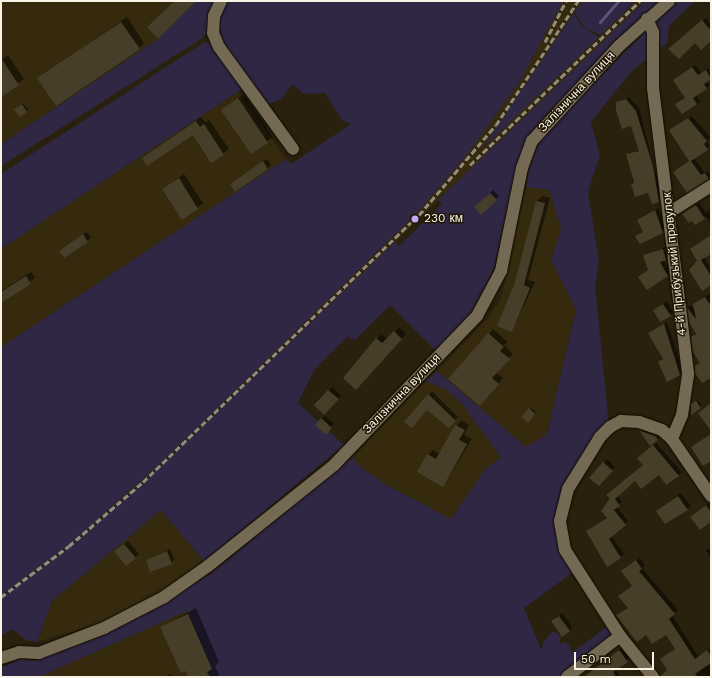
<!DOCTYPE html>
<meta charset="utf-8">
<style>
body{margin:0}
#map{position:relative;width:712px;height:678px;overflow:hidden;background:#29210d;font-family:"Work Sans",sans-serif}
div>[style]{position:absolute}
.built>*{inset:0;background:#352a0e}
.green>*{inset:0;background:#2f2743}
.shadow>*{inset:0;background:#0007}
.stream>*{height:3px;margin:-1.5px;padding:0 1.5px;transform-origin:1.5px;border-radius:1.5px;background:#5d517a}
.building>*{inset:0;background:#473e29}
.roads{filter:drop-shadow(0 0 1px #120a00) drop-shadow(0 0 1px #120a00)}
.street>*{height:12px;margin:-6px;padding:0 6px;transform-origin:6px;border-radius:6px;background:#746a54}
.rail>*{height:3px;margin-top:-1.5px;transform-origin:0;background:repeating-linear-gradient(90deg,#938c7c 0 6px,transparent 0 9px)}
.dots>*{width:11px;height:11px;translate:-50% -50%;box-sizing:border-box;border:2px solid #201804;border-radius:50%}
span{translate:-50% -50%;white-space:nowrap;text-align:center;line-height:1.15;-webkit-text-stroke:3px #201804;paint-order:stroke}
.street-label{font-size:12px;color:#f9f3e6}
.poi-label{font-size:12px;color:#f9f3e6}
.left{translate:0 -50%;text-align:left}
.frame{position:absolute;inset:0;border:2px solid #f9f3e6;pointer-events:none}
.scale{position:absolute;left:574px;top:652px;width:80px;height:18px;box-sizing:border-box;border:2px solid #f9f3e6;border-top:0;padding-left:5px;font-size:12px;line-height:14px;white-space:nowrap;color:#f9f3e6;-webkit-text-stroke:3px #201804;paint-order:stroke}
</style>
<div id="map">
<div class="built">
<div style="clip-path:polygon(1px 1px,196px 1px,158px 39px,1px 144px)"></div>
<div style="clip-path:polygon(563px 1px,582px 1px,483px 148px,636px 1px,645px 1px,164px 464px,70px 547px,1px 598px,162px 462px,417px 213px,498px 112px)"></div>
<div style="clip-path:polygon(238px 92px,286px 159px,1px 347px,1px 249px)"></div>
<div style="clip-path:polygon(526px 187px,549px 190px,561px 229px,551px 260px,576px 310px,547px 434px,526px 448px,437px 371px,488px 318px,501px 298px)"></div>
<div style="clip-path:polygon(426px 381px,447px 390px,463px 405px,501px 458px,485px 469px,451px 519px,385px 484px,359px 466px,353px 457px)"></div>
<div style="clip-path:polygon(161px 510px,204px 561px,161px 593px,102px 623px,37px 642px,52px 601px)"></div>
<div style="clip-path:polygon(187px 611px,212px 669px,210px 677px,39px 677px)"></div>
</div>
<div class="green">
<div style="clip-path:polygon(196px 1px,216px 1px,209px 30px,201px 39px,1px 166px,1px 144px,158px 39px)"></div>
<div style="clip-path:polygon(225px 1px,563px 1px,520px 81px,466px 156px,417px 213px,162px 462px,68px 546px,1px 596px,1px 347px,286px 159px,291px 164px,351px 124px,342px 120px,325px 93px,304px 94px,292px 84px,282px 99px,268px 104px,222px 44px,217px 30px)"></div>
<div style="clip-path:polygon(582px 1px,636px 1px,601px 35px,585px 28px,578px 18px,575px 12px)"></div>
<div style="clip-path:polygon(645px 1px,660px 1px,542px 119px,525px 140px,516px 167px,494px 268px,469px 316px,435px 350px,390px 305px,355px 340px,347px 337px,314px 370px,298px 403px,344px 445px,204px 561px,161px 510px,52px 601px,37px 642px,26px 640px,12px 629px,1px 636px,1px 598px,70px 547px,138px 487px,395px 242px,399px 246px,442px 204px,438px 200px)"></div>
<div style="clip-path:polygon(676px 1px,695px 1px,669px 26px,667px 43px,632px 71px,591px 122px,600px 155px,588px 192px,599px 262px,595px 286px,609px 425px,559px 507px,575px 571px,524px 608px,542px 651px,543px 642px,553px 631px,561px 636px,559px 644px,566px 642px,573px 652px,609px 625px,611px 638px,563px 677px,210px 677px,207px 672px,212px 669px,187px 611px,39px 677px,1px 677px,1px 668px,21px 659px,34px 661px,106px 634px,168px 601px,213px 572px,353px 457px,359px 466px,385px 484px,451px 519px,485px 469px,501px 458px,463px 405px,447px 390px,426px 381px,437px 371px,526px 447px,547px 434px,576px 310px,551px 260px,561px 229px,549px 190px,526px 187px,529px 170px,538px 144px,551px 126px)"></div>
<div style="clip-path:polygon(574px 13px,581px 26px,599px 37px,482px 149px)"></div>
<div style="clip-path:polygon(212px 42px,242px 89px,1px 249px,1px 174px,203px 43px)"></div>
</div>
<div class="shadow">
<div style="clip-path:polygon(127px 17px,144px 43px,139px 48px,39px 78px)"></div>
<div style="clip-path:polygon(706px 18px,711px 24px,711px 40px,673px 46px)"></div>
<div style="clip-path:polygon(8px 55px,24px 79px,1px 95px,1px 60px)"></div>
<div style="clip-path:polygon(696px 65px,701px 73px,709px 68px,711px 78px,706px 81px,710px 85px,696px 95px,700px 101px,697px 104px,679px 102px,686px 97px,677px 77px)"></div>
<div style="clip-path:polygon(244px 94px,273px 137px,251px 153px,222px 110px)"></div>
<div style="clip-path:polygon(629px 97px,639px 108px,662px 198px,659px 201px,649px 192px,635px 195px,628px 155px,639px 150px,632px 125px,617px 103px)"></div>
<div style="clip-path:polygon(23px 103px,28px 110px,20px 116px,17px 108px)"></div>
<div style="clip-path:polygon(692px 116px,710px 137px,707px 141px,710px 146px,694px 158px,705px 173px,708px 171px,711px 175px,708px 178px,674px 172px,690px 160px,670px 130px)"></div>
<div style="clip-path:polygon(201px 117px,205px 122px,209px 120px,229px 149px,223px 154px,212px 162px,193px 134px,143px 158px)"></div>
<div style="clip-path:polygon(267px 159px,271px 165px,268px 168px,235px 190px,234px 181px)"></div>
<div style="clip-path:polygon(184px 174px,203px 203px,182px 219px,163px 189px)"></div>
<div style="clip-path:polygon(493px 190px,499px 196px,481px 214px,475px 207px)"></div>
<div style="clip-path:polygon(542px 196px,550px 198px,528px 280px,535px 282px,512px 331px,516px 282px,537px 201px)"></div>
<div style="clip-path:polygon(699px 203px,706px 213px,711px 209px,711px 224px,706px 217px,684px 214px)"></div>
<div style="clip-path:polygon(658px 208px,666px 229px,637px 236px,643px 231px,638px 220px)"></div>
<div style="clip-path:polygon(87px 232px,91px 238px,64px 257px,60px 251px)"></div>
<div style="clip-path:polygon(711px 235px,711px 252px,704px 257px,711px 268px,711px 284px,691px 250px)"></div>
<div style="clip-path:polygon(666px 247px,669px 256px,663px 260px,671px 272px,648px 289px,640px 277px,649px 270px,644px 256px)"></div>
<div style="clip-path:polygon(31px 272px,35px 278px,1px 302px,1px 291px)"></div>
<div style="clip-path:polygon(709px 294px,711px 298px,711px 377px,696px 367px,701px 362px,692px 338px,697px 333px,690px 322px,688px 307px,691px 305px,695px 310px,694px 304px)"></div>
<div style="clip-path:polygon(667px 301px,673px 312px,670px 315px,654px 310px)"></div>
<div style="clip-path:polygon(667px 322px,683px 371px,668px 381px,659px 362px,663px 358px,653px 331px)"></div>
<div style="clip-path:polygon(399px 327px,406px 334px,360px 384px,377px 339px,381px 334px,387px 339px)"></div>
<div style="clip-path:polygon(493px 329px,508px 342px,504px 345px,513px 354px,496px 373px,503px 378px,485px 400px,449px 379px)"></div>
<div style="clip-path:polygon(332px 387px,341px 396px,324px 413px,316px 405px)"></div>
<div style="clip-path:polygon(432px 391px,458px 417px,449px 426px,428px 409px,406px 422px)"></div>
<div style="clip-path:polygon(698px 400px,702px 406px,691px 411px,694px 403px)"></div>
<div style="clip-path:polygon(531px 408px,536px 412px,528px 421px,523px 417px)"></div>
<div style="clip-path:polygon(325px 416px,334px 424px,326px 433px,317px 425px)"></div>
<div style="clip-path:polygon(461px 420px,469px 425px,464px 435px,472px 439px,443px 486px,428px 455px,433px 450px,440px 454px)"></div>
<div style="clip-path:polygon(641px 429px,659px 438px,650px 444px)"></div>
<div style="clip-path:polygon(656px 443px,682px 472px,667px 484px,659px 474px,635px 479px,618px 496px,622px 502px,617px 507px,628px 521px,611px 536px,624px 554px,607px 566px,591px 528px,608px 517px,603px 511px,644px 465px,641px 455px)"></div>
<div style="clip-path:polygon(607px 459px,615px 467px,602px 482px,591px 478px)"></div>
<div style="clip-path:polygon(681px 493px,691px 506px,687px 509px,657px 511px)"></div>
<div style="clip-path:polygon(710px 502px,711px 521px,695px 513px)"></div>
<div style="clip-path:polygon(128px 541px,139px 554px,135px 558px,119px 548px)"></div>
<div style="clip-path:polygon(711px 547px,711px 558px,706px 551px)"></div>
<div style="clip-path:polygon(170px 549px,174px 559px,171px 563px,147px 560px)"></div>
<div style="clip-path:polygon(640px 558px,645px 565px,642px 568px,678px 610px,672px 615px,698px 656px,711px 648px,711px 677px,665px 677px,663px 674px,668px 669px,661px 659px,676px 648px,666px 633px,646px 634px,618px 615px,628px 607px,623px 593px,633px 585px,626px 568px)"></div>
<div style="clip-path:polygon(196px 608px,219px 662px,215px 666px,220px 677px,190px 677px,162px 627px)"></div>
<div style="clip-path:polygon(562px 613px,572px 627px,569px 631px,552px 621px)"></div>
<div style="clip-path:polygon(622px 647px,630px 658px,615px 669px,621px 677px,592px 677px,593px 671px)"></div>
<div style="clip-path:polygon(171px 674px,173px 677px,163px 677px)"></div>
</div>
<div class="stream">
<div style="left:600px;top:22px;width:28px;rotate:-49deg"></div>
</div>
<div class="building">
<div style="clip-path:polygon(175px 1px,196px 1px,158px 39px,147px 27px)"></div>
<div style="clip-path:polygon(702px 20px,711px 31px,711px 41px,701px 50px,695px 43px,679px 59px,668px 49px)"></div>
<div style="clip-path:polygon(121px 22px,140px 49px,56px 106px,37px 78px)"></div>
<div style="clip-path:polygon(1px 58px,19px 85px,1px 97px)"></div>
<div style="clip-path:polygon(692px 67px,698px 75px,706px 70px,711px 79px,704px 84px,707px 89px,693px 98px,697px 104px,682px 114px,675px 104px,685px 98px,673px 80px)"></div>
<div style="clip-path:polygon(238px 98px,268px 143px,251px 154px,221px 110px)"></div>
<div style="clip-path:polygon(626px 99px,636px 111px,653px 166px,659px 202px,652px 204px,648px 193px,635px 197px,631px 184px,634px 183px,626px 154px,639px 151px,631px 126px,622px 129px,616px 110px,616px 102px)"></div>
<div style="clip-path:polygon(22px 104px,27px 112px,20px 117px,14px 109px)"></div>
<div style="clip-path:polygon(688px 118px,707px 141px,704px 144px,708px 150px,691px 161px,701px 175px,705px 173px,709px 179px,687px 193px,673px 172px,689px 161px,669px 130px)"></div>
<div style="clip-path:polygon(196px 121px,200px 127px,204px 124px,224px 155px,211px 163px,193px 135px,147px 166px,142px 158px)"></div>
<div style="clip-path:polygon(263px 161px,268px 169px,235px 192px,230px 184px)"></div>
<div style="clip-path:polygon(179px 178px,198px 209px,182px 220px,162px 189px)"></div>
<div style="clip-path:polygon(490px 193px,497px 200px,481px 215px,474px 207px)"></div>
<div style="clip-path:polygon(536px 201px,545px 203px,524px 285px,530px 288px,512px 332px,497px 326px,515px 282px)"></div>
<div style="clip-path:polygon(696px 205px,705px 219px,695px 225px,692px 221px,689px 223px,682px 214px)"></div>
<div style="clip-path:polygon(655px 210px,663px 233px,640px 244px,635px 236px,643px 232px,637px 220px)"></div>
<div style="clip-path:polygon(83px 234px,88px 242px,64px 258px,59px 251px)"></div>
<div style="clip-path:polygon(711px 235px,711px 254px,701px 260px,711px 276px,711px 285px,702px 291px,689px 270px,697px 261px,690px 249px)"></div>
<div style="clip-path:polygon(663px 249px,666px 260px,660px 262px,668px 276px,647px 290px,638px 277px,648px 270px,643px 255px)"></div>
<div style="clip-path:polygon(26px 276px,31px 284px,1px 303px,1px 292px)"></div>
<div style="clip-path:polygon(705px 297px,711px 306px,711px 378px,702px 383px,695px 373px,695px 366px,700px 363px,693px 352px,691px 337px,696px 334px,689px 322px,687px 307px,696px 319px,693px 304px)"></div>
<div style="clip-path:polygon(663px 304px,671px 316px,660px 322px,653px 310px)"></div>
<div style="clip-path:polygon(664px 324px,680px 375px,667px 382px,658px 362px,663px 359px,648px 333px)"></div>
<div style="clip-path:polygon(394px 331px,402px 339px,356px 390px,343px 378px,376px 338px,382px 343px)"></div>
<div style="clip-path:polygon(488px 333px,504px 347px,500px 351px,510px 359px,492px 378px,499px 384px,480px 406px,448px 379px)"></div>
<div style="clip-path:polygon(328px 390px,339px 399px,324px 415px,314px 405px)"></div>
<div style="clip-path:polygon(428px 394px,456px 421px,449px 428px,427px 410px,412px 428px,404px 422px)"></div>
<div style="clip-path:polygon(696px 401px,701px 408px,691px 415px,691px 404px)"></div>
<div style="clip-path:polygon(711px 403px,711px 431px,698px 413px)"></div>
<div style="clip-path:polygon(529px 408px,535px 414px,528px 423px,521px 417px)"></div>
<div style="clip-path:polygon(321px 418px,332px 428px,326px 435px,315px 425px)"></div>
<div style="clip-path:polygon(455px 425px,465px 430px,459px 440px,467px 444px,443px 487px,417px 472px,427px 454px,436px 459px)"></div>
<div style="clip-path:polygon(639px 430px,655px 436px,658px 440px,650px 446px)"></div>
<div style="clip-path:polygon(711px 434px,711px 461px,703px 466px,691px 447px)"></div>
<div style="clip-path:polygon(653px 445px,679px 476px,666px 485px,659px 475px,641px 489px,635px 481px,615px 499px,620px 506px,614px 510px,626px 525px,609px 539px,621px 558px,607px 567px,586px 531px,607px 518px,601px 511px,610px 498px,606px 495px,643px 465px,637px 458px)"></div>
<div style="clip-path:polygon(603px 462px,613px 471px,599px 486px,589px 478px)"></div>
<div style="clip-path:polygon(678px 496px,688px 510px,665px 524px,656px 511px)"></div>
<div style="clip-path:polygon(706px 505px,711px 512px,711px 522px,700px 530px,690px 517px)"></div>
<div style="clip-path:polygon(124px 544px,136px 558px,126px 566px,114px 551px)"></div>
<div style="clip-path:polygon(167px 551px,172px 564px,150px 572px,146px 560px)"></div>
<div style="clip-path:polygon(636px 560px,642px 569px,639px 571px,675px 614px,669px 619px,695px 659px,707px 650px,711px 656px,711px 663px,695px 674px,698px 677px,660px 677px,667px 670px,660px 659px,675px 649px,666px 635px,652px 644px,646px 635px,637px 642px,616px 615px,628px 608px,618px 596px,632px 586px,621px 571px)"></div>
<div style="clip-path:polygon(188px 614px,212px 669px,207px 672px,210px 677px,188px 677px,186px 671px,181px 673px,160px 627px)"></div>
<div style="clip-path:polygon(559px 616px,570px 631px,562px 637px,551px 621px)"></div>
<div style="clip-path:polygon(619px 650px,628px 662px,613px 672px,616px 677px,584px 677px)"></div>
</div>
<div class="roads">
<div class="street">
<div style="left:221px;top:1px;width:17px;rotate:115deg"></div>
<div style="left:214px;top:16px;width:17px;rotate:93deg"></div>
<div style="left:213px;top:33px;width:15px;rotate:67deg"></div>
<div style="left:219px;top:47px;width:126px;rotate:54deg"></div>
<div style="left:647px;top:19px;width:14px;rotate:65deg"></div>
<div style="left:653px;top:32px;width:56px;rotate:90deg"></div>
<div style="left:653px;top:88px;width:289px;rotate:83deg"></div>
<div style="left:688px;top:375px;width:40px;rotate:98.5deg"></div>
<div style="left:682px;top:415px;width:26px;rotate:113deg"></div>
<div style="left:672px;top:439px;width:69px;rotate:55.6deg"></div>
<div style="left:670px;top:212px;width:49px;rotate:-32.4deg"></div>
<div style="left:1px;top:658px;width:19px;rotate:-18deg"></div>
<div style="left:19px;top:652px;width:20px;rotate:3deg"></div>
<div style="left:39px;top:653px;width:70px;rotate:-21deg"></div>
<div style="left:104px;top:628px;width:68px;rotate:-27.3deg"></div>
<div style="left:164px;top:597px;width:54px;rotate:-35.2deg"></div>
<div style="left:208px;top:566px;width:161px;rotate:-38.7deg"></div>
<div style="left:334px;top:465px;width:207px;rotate:-46.2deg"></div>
<div style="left:477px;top:316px;width:51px;rotate:-61.9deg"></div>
<div style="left:501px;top:271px;width:105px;rotate:-78.5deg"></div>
<div style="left:522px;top:168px;width:29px;rotate:-70deg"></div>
<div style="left:532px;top:141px;width:129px;rotate:-47.5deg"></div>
<div style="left:619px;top:46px;width:67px;rotate:-42deg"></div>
<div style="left:567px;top:677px;width:67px;rotate:-37.7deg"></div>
<div style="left:653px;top:677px;width:53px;rotate:-128.8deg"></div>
<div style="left:620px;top:636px;width:102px;rotate:-122.6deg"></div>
<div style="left:565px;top:550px;width:29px;rotate:-100deg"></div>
<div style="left:560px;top:521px;width:33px;rotate:-76deg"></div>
<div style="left:568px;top:489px;width:61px;rotate:-58.4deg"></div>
<div style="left:600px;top:437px;width:14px;rotate:-45deg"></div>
<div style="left:610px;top:427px;width:13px;rotate:-29deg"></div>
<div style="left:621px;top:421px;width:18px;rotate:3deg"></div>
<div style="left:639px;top:422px;width:24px;rotate:19deg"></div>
<div style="left:662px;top:430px;width:13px;rotate:42deg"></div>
</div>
</div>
<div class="rail">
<div style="left:545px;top:42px;width:46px;rotate:-62.9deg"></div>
<div style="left:470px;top:165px;width:236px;rotate:-44deg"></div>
<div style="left:1px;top:597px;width:85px;rotate:-36.9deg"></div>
<div style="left:69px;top:546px;width:98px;rotate:-40.9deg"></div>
<div style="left:143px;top:482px;width:384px;rotate:-44.1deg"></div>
<div style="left:419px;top:215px;width:118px;rotate:-49.5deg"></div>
<div style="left:496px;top:125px;width:149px;rotate:-56.5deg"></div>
</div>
<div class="dots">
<div style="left:415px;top:219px;background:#bea9f4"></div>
</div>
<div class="street-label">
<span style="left:577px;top:92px;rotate:-47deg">Залізнична вулиця</span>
<span style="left:675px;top:264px;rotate:-96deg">4-й Прибузький провулок</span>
<span style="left:402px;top:394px;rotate:-46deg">Залізнична вулиця</span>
</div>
<div class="poi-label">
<span class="left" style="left:424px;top:219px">230 км</span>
</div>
<div class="frame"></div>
<div class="scale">50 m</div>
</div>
